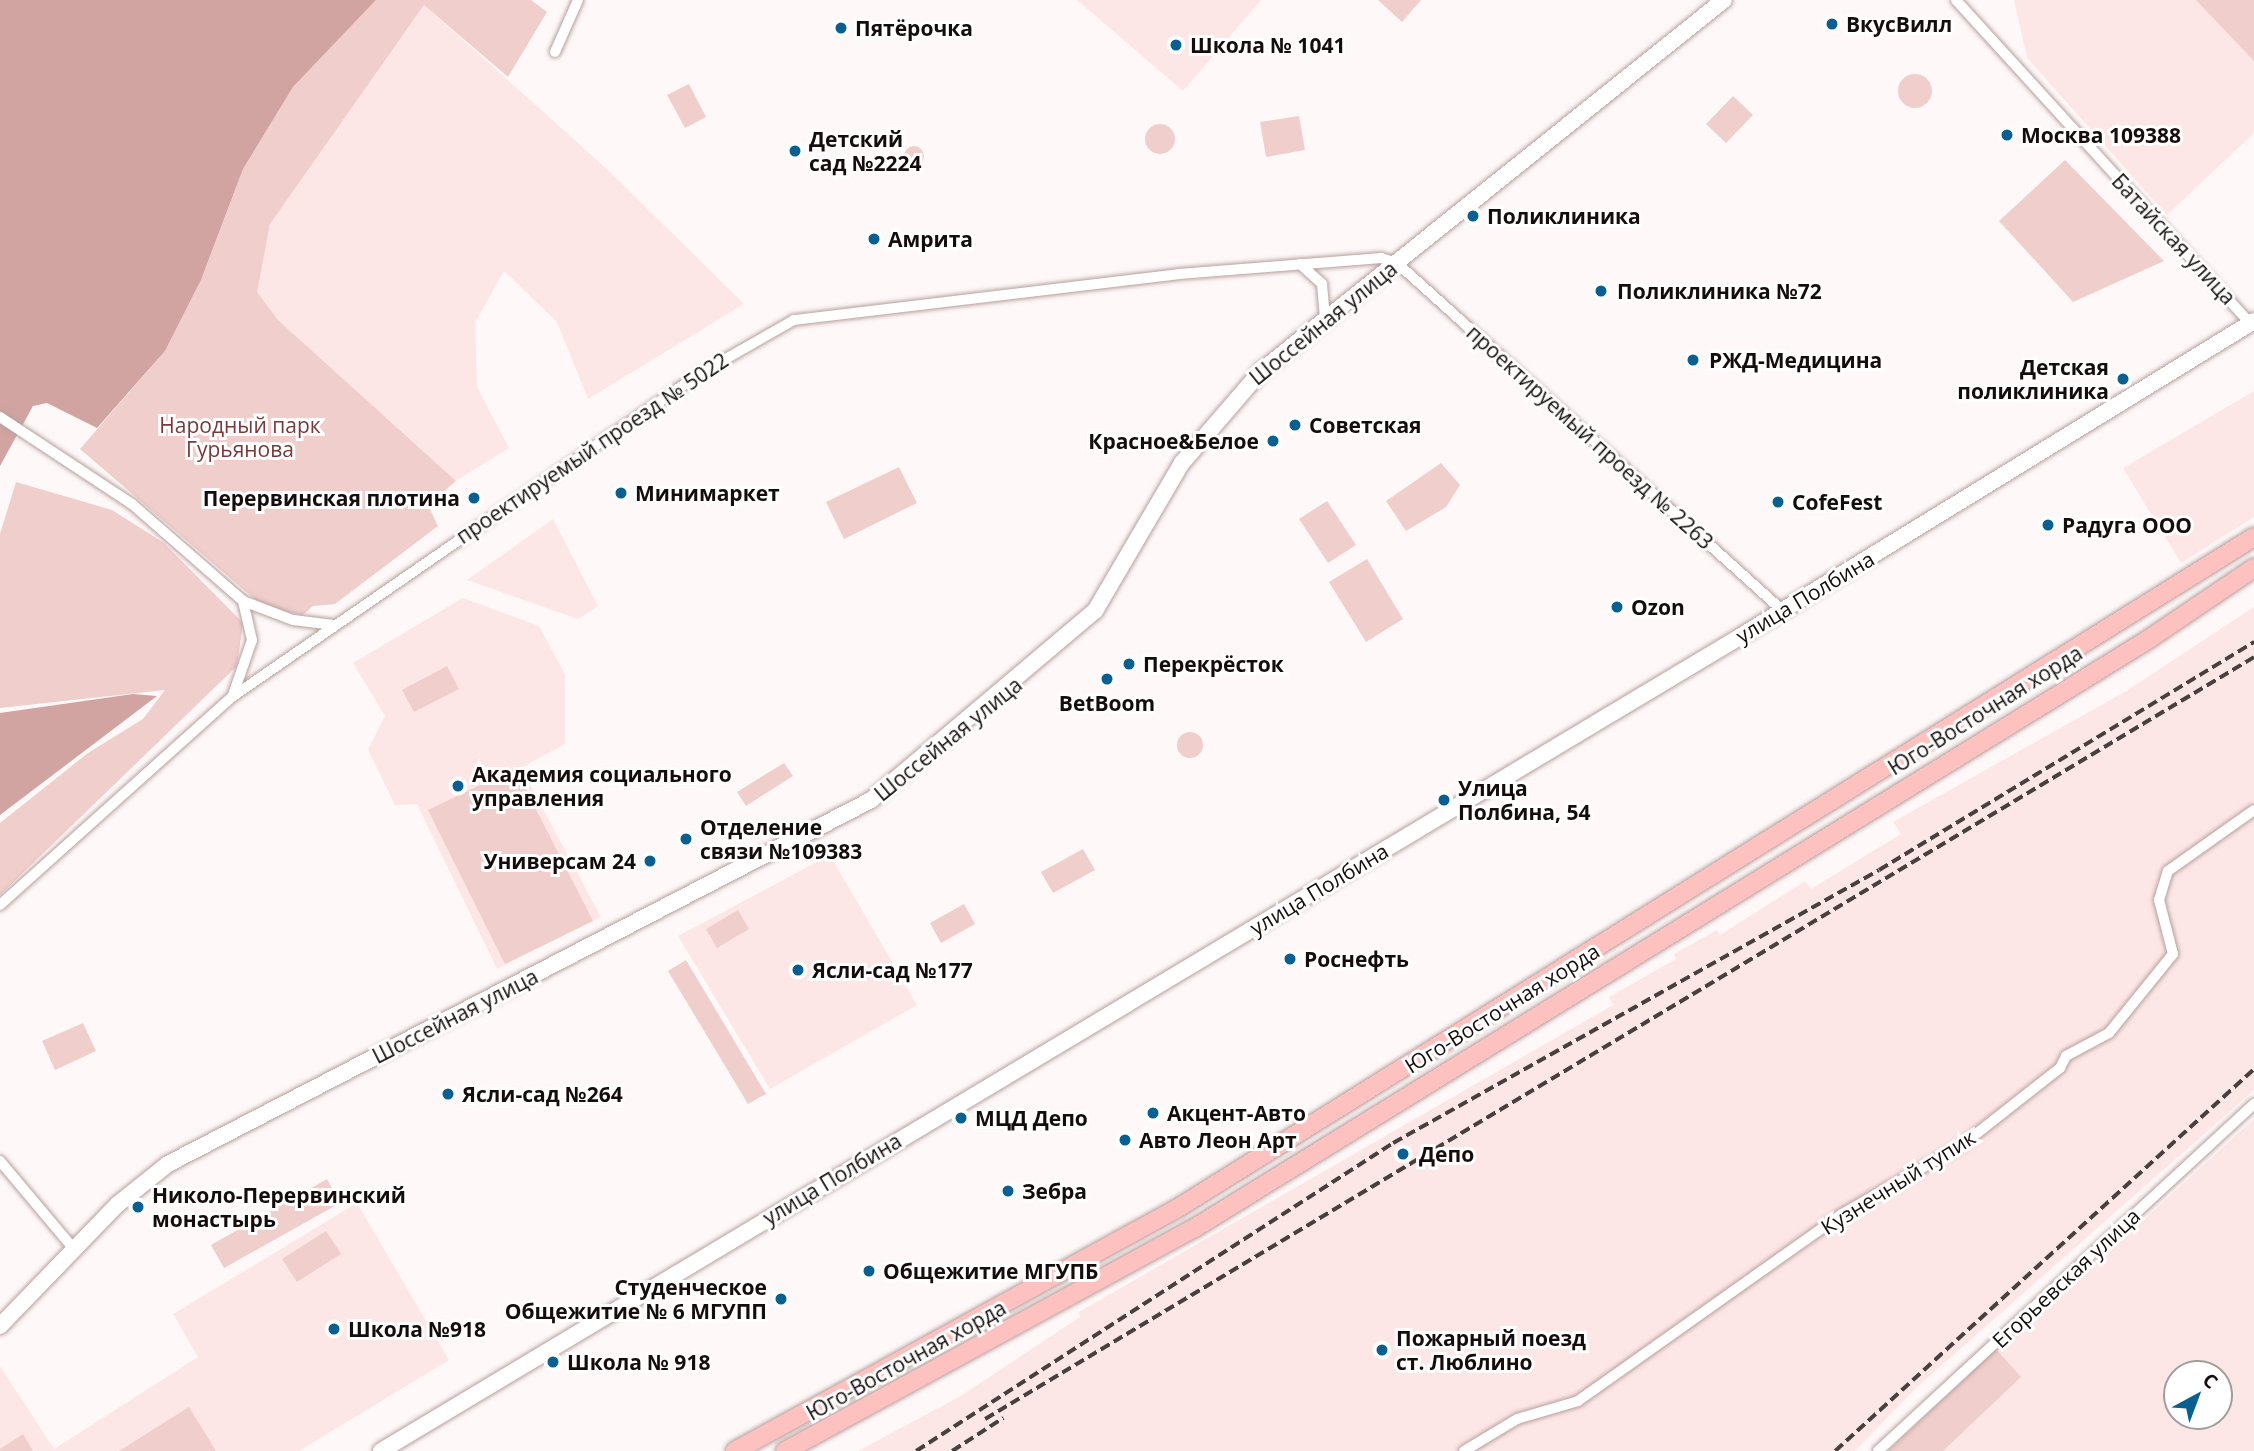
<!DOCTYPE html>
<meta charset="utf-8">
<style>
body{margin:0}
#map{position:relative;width:2254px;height:1451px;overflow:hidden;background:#fef8f8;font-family:"Open Sans",sans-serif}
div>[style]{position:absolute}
.built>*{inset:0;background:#fde7e6}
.green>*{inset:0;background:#f0cecc}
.round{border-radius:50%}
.water>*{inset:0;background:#d1a4a1}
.roads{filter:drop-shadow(0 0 2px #b79f9d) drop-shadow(0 0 2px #b79f9d)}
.street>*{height:10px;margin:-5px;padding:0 5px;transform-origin:5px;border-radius:5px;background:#fff}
.secondary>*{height:16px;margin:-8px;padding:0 8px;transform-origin:8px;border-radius:8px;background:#fff}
.primary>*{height:18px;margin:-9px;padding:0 9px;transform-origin:9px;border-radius:9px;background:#fdc2bf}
.rail>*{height:3.5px;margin-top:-1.75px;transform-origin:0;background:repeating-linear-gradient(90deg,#47403f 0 10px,transparent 0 15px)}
.dots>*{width:19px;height:19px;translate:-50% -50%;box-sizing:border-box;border:4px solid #fff;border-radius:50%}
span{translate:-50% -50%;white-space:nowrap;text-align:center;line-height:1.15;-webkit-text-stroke:6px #fff;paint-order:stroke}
.poi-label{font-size:21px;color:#150d0c;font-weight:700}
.left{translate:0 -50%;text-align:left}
.right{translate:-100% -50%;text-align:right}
.street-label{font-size:21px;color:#150d0c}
.park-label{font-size:21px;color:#753a39}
.north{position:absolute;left:2163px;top:1360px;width:70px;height:70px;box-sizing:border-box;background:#fff;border:2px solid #a19e9e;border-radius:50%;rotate:41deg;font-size:19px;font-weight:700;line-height:28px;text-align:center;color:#150d0c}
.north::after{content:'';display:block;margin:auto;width:24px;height:32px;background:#085f90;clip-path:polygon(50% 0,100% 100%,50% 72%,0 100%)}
</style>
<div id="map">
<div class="built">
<div style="clip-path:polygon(1077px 0,1261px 0,1183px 91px)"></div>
<div style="clip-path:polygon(2014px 0,2254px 0,2254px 133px,2167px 215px,2027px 58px)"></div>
<div style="clip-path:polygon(424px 5px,608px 170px,744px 304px,588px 399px,557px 322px,504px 271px,475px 323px,477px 387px,509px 448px,456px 481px,278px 320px,256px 291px,270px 224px)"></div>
<div style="clip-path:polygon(2254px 391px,2254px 517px,2181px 563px,2123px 468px)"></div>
<div style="clip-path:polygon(553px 519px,598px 606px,578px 619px,467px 580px)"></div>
<div style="clip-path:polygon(463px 598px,539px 626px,565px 674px,565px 744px,521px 768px,601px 917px,497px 969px,417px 804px,395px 805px,368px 750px,385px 716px,353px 663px)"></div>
<div style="clip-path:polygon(2254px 607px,2254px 1090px,1916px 1388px,1855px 1451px,858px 1451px,959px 1397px,1080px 1317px,1079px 1312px,1613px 1005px,1609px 997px,1676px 959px,1674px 954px,1717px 930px,1720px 935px,1805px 881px,1811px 889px,1901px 834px,1893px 822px,2128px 690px)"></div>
<div style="clip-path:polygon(830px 855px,917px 1005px,770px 1089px,678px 936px)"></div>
<div style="clip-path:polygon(evenodd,2254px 1119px,2254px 1451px,1891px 1451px,2254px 1119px,2177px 1374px,2219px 1374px,2219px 1416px,2177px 1416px,2177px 1374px)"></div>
<div style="clip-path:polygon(357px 1203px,449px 1360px,299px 1451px,0 1451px,0 1366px,54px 1449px,198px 1357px,173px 1314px)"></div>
</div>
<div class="green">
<div style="clip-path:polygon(376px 0,531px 0,547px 12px,508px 77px,424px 5px,270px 224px,257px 292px,278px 320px,456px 481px,428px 505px,438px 526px,335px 604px,313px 606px,303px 615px,264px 607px,80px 449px,165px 351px,201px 280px,243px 169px,293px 87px)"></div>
<div style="clip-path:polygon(1378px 0,1421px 0,1402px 22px)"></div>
<div style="clip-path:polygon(2196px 0,2254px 0,2254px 61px)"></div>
<div class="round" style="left:1898px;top:74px;width:34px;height:34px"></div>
<div style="clip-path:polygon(689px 84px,706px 117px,685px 128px,667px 95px)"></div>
<div style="clip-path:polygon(1733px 96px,1753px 115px,1726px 143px,1706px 124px)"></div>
<div style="clip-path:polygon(1299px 116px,1305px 150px,1266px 157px,1260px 122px)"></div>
<div class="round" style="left:1145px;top:124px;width:30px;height:30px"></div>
<div class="round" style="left:904px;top:146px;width:20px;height:20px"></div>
<div style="clip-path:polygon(2065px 160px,2164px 261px,2073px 302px,1999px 221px)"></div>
<div style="clip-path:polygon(1441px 463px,1460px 485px,1446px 507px,1406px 531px,1386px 501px)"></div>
<div style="clip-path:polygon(899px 467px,917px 503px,844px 539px,826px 502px)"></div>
<div style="clip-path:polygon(16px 482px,112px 510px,164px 543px,243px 623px,237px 666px,0 895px,0 823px,88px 753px,143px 719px,165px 690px,0 708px,0 534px)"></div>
<div style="clip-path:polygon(1327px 501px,1356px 545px,1328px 563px,1299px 519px)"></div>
<div style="clip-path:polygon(1367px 559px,1403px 619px,1366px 642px,1329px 582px)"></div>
<div style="clip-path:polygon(447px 666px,459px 689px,414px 712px,402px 690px)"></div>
<div class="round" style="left:1177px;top:732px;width:26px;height:26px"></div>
<div style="clip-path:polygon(784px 763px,793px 776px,746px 806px,737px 792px)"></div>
<div style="clip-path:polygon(515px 768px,593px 921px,505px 964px,428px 810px)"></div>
<div style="clip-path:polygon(1083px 849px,1095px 870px,1053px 893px,1041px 872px)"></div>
<div style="clip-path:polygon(964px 904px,975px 924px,941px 943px,930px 923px)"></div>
<div style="clip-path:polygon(738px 910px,749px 929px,717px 948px,706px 929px)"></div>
<div style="clip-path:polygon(686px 960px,766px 1094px,748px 1104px,668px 971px)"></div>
<div style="clip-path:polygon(83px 1023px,96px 1051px,55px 1070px,42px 1041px)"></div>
<div style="clip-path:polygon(327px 1179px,340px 1203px,224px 1268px,211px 1245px)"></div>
<div style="clip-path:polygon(326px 1231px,341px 1254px,297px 1282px,282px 1259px)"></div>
<div style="clip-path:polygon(1996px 1349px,2021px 1377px,1943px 1451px,1888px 1451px)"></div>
<div style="clip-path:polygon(189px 1407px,216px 1451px,119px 1451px)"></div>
<div style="clip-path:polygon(23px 1434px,33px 1451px,0 1451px,0 1449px)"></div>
</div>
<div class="water">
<div style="clip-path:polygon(0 0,376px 0,293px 87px,243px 169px,201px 280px,165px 351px,97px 428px,47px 403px,33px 406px,0 466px)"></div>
<div style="clip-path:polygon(133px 694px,157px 696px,0 815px,0 713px)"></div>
</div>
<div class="roads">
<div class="street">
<div style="left:1956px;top:0;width:437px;rotate:47.7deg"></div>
<div style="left:555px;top:52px;width:57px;rotate:-66.1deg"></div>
<div style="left:1300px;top:264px;width:30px;rotate:42deg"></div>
<div style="left:1322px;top:284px;width:33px;rotate:85deg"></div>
<div style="left:0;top:417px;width:158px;rotate:33.4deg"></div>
<div style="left:132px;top:504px;width:147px;rotate:41.1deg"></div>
<div style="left:243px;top:601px;width:53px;rotate:20.8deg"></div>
<div style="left:293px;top:620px;width:39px;rotate:7deg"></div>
<div style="left:233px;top:695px;width:58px;rotate:-70.9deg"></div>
<div style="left:252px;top:640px;width:40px;rotate:-103deg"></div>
<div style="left:0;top:905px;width:312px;rotate:-41.9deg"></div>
<div style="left:232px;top:697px;width:570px;rotate:-34.64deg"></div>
<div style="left:701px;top:373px;width:107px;rotate:-29.7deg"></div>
<div style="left:794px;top:320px;width:388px;rotate:-6.8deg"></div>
<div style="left:1179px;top:274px;width:203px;rotate:-4.5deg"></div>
<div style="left:1381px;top:258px;width:17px;rotate:17deg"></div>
<div style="left:1397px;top:263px;width:520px;rotate:42.04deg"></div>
<div style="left:0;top:1161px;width:114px;rotate:50deg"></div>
<div style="left:1464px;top:1451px;width:62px;rotate:-31.1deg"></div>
<div style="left:1517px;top:1419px;width:64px;rotate:-16.4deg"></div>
<div style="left:1578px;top:1401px;width:324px;rotate:-35.3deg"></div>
<div style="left:1842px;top:1214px;width:138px;rotate:-29.9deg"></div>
<div style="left:1962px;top:1145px;width:125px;rotate:-38.2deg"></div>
<div style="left:2060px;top:1068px;width:13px;rotate:-63deg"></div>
<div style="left:2066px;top:1056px;width:49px;rotate:-28.1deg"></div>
<div style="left:2109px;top:1033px;width:102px;rotate:-51deg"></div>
<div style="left:2173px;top:954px;width:56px;rotate:-104.5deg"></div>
<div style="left:2159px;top:900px;width:30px;rotate:-73deg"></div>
<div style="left:2168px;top:871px;width:105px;rotate:-35.3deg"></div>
<div style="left:1878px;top:1451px;width:512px;rotate:-42.7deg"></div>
</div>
<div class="secondary">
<div style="left:0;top:1326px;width:170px;rotate:-46deg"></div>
<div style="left:118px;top:1204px;width:64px;rotate:-38.7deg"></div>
<div style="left:168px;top:1164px;width:792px;rotate:-27.37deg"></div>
<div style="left:871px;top:800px;width:293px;rotate:-40.2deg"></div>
<div style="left:1095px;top:611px;width:172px;rotate:-59.6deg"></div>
<div style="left:1182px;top:463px;width:121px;rotate:-49.3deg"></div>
<div style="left:1261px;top:371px;width:593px;rotate:-38.71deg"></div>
<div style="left:381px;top:1451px;width:1586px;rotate:-30.93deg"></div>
<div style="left:1741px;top:636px;width:602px;rotate:-31.55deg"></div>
</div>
<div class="primary">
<div style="left:735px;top:1451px;width:505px;rotate:-28.75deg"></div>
<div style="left:1178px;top:1208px;width:1268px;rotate:-31.95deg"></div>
<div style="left:785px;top:1451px;width:464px;rotate:-28.6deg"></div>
<div style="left:1193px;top:1229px;width:1123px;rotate:-31.68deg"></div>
<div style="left:2149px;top:639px;width:127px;rotate:-34.1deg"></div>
</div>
</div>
<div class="rail">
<div style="left:985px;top:1419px;width:1480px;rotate:-30.98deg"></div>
<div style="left:916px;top:1451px;width:568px;rotate:-32.85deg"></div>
<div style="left:1393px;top:1143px;width:557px;rotate:-29.32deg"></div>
<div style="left:1879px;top:870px;width:439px;rotate:-31.3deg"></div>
<div style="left:952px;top:1451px;width:61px;rotate:-32.9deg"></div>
<div style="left:1835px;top:1451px;width:567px;rotate:-42.36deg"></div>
</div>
<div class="dots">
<div style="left:1832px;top:24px;background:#085f90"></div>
<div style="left:841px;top:28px;background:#085f90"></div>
<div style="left:1176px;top:45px;background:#085f90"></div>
<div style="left:2007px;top:135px;background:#085f90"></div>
<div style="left:795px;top:151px;background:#085f90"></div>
<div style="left:1473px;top:216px;background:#085f90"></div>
<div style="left:874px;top:239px;background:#085f90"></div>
<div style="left:1601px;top:291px;background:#085f90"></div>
<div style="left:1693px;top:360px;background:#085f90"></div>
<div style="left:2123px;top:379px;background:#085f90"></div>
<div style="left:1295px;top:425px;background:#085f90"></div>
<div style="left:1273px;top:441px;background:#085f90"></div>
<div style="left:621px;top:493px;background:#085f90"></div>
<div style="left:474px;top:498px;background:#085f90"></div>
<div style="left:1778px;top:502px;background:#085f90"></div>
<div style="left:2048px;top:525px;background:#085f90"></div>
<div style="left:1617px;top:607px;background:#085f90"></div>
<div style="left:1129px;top:664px;background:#085f90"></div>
<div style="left:1107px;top:679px;background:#085f90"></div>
<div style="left:458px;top:786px;background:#085f90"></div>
<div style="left:1444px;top:800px;background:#085f90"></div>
<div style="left:686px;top:839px;background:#085f90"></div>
<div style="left:650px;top:861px;background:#085f90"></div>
<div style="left:1290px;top:959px;background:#085f90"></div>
<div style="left:798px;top:970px;background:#085f90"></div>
<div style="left:448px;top:1094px;background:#085f90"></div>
<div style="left:1153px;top:1113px;background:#085f90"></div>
<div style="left:961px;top:1118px;background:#085f90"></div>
<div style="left:1125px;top:1140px;background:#085f90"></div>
<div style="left:1403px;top:1154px;background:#085f90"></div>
<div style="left:1008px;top:1191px;background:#085f90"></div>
<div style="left:138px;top:1207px;background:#085f90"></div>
<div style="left:869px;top:1271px;background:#085f90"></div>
<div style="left:781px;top:1299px;background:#085f90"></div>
<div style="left:334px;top:1329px;background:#085f90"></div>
<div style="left:1382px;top:1350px;background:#085f90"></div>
<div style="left:553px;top:1362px;background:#085f90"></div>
</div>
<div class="poi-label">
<span class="left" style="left:1846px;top:24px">ВкусВилл</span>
<span class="left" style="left:855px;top:28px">Пятёрочка</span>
<span class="left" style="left:1190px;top:45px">Школа № 1041</span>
<span class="left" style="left:2021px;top:135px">Москва 109388</span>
<span class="left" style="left:809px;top:151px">Детский<br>сад №2224</span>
<span class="left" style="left:1487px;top:216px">Поликлиника</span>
<span class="left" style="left:888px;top:239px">Амрита</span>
<span class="left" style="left:1617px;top:291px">Поликлиника №72</span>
<span class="left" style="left:1709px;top:360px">РЖД-Медицина</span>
<span class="right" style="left:2109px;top:379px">Детская<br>поликлиника</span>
<span class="left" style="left:1309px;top:425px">Советская</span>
<span class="right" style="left:1259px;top:441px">Красное&amp;Белое</span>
<span class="left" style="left:635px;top:493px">Минимаркет</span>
<span class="right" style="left:460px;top:498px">Перервинская плотина</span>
<span class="left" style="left:1792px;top:502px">CofeFest</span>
<span class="left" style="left:2062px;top:525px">Радуга ООО</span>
<span class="left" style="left:1631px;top:607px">Ozon</span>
<span class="left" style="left:1143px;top:664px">Перекрёсток</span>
<span style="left:1107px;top:703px">BetBoom</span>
<span class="left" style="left:472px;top:786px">Академия социального<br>управления</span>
<span class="left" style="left:1458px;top:800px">Улица<br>Полбина, 54</span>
<span class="left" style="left:700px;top:839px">Отделение<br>связи №109383</span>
<span class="right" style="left:636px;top:861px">Универсам 24</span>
<span class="left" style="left:1304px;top:959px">Роснефть</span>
<span class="left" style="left:812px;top:970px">Ясли-сад №177</span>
<span class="left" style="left:462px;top:1094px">Ясли-сад №264</span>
<span class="left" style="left:1167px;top:1113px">Акцент-Авто</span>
<span class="left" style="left:975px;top:1118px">МЦД Депо</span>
<span class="left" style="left:1139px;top:1140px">Авто Леон Арт</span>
<span class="left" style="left:1419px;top:1154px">Депо</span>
<span class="left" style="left:1022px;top:1191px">Зебра</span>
<span class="left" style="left:152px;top:1207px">Николо-Перервинский<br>монастырь</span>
<span class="left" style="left:883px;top:1271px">Общежитие МГУПБ</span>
<span class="right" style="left:767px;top:1299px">Студенческое<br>Общежитие № 6 МГУПП</span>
<span class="left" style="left:348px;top:1329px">Школа №918</span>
<span class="left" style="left:1396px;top:1350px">Пожарный поезд<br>ст. Люблино</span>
<span class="left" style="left:567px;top:1362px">Школа № 918</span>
</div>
<div class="street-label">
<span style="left:2174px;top:239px;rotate:47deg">Батайская улица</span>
<span style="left:1323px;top:323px;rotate:-39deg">Шоссейная улица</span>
<span style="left:1590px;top:437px;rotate:42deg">проектируемый проезд № 2263</span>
<span style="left:592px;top:448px;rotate:-34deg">проектируемый проезд № 5022</span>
<span style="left:1805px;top:597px;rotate:-31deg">улица Полбина</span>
<span style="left:1985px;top:710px;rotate:-32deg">Юго-Восточная хорда</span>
<span style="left:948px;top:739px;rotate:-39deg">Шоссейная улица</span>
<span style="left:1319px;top:889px;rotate:-31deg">улица Полбина</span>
<span style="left:1502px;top:1008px;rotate:-32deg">Юго-Восточная хорда</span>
<span style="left:455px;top:1016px;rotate:-27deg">Шоссейная улица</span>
<span style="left:832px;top:1179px;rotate:-31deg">улица Полбина</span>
<span style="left:1898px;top:1182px;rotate:-32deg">Кузнечный тупик</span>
<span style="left:2066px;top:1278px;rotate:-43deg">Егорьевская улица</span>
<span style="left:906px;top:1360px;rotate:-29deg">Юго-Восточная хорда</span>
</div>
<div class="park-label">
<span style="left:240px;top:437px">Народный парк<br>Гурьянова</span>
</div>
<div class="north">С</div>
</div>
